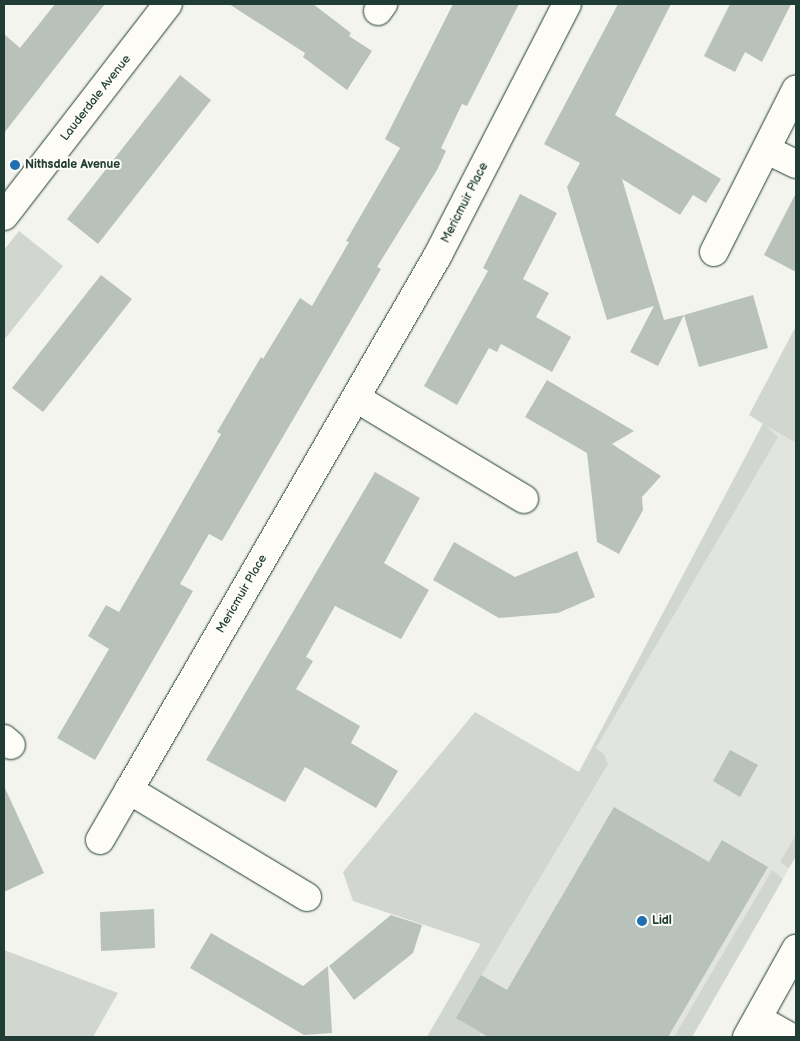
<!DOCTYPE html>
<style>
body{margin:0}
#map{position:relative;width:800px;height:1041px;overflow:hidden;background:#f4f4ef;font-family:"Balsamiq Sans",sans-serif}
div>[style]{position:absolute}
.built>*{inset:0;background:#e2e5df}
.green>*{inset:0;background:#d1d6d1}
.building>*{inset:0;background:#b9c1bb}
.roads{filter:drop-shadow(0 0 1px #1f3d34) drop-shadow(0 0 1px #1f3d34)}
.minor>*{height:28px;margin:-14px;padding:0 14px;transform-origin:14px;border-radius:14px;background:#fdfcf7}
.dots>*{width:14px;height:14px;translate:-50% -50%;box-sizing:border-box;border:2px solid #fdfcf7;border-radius:50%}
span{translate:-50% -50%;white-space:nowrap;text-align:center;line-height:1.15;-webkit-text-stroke:4px #fdfcf7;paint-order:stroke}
.street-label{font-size:12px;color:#1f3d34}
.poi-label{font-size:12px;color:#1f3d34;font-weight:700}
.left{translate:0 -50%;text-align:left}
.frame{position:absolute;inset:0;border:5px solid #1f3d34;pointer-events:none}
</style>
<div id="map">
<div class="built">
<div style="clip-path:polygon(763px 423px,796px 443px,796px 856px,692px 1037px,427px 1037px,579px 772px)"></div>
</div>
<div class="green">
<div style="clip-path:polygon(19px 231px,63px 266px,4px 340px,4px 250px)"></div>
<div style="clip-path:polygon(796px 326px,796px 443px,765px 425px,778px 437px,596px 748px,604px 754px,608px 764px,456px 1018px,481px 1033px,479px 1037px,427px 1037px,481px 944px,353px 901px,343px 872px,475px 712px,579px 772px,763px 424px,749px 415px)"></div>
<div style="clip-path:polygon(796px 835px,796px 856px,789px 868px,780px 862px)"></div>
<div style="clip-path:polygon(772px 870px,783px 879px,692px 1037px,674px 1037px)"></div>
<div style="clip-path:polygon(4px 950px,118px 993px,93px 1037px,4px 1037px)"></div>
</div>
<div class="building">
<div style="clip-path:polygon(55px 4px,105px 4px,4px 133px,4px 34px,20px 48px)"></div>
<div style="clip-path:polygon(229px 4px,313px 4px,351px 33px,349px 36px,372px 51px,347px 90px,303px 57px,305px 53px)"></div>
<div style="clip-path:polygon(453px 4px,519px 4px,467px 106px,462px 104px,441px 148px,446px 151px,437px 170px,377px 267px,381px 269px,222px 541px,209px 534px,180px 584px,193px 591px,95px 760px,57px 738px,109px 649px,88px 636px,106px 605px,119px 612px,221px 434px,217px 432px,261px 357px,263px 359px,300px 298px,312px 306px,349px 242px,346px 241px,400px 148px,385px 139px)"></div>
<div style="clip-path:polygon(618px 4px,671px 4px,615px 115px,721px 179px,706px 203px,693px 195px,680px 215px,622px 179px,664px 320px,684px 315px,658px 366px,630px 352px,654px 306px,607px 320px,567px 187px,580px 163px,544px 144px)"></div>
<div style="clip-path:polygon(730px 4px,791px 4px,762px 62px,745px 52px,735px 72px,704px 56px)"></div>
<div style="clip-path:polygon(180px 75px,211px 100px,98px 244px,67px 219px)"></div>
<div style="clip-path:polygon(796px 193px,796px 272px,764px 255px)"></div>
<div style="clip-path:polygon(520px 194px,557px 213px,523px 279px,549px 293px,536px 317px,571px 337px,552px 372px,501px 344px,497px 352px,489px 348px,457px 405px,424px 386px,488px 271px,483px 268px)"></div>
<div style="clip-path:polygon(101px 275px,132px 299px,43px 412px,12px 388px)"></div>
<div style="clip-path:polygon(753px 295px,768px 348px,699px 367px,684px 315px)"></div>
<div style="clip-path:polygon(547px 380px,634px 431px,612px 444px,661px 476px,642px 497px,643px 510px,619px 554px,597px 542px,587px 453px,525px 417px)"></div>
<div style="clip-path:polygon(375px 472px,420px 498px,384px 563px,429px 590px,401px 639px,335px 606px,306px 657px,313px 661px,296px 689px,360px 726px,351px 743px,398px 771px,376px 808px,305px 767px,285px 802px,206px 760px)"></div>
<div style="clip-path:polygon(454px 542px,515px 577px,577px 551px,595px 597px,558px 613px,499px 618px,433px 580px)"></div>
<div style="clip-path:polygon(730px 750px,758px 765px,740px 797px,713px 781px)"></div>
<div style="clip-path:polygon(4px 786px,44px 873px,4px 892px)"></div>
<div style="clip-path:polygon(614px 807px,709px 862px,722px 840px,768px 867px,668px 1037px,488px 1037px,456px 1018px,481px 975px,507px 990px)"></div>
<div style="clip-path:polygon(154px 909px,155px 948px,101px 951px,100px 912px)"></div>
<div style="clip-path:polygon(391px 915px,422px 925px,413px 953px,354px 1000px,329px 966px)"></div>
<div style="clip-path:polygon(211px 933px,303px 986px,328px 966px,332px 1033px,304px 1035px,190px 968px)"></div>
</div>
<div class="roads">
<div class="minor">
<div style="left:378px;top:11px;width:9px;rotate:-54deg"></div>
<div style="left:767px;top:150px;width:32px;rotate:26deg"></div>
<div style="left:4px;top:216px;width:268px;rotate:-52.3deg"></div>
<div style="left:714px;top:252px;width:182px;rotate:-63.2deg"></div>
<div style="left:356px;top:398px;width:196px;rotate:31deg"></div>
<div style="left:4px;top:739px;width:9px;rotate:41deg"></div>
<div style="left:100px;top:840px;width:58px;rotate:-59.9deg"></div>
<div style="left:307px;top:897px;width:208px;rotate:-149deg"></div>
<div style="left:129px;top:790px;width:618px;rotate:-59.99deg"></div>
<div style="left:438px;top:255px;width:282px;rotate:-62.8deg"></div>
<div style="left:758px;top:1019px;width:38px;rotate:29deg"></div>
<div style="left:747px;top:1037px;width:101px;rotate:-60.9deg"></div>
</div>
</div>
<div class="dots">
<div style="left:15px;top:165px;background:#1f6fb2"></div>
<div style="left:642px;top:921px;background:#1f6fb2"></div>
</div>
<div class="street-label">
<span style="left:96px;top:98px;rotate:-52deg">Lauderdale Avenue</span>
<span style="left:465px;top:203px;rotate:-63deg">Mericmuir Place</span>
<span style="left:242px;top:594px;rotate:-60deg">Mericmuir Place</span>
</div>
<div class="poi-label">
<span class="left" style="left:25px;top:165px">Nithsdale Avenue</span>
<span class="left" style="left:652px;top:921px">Lidl</span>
</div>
<div class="frame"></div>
</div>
